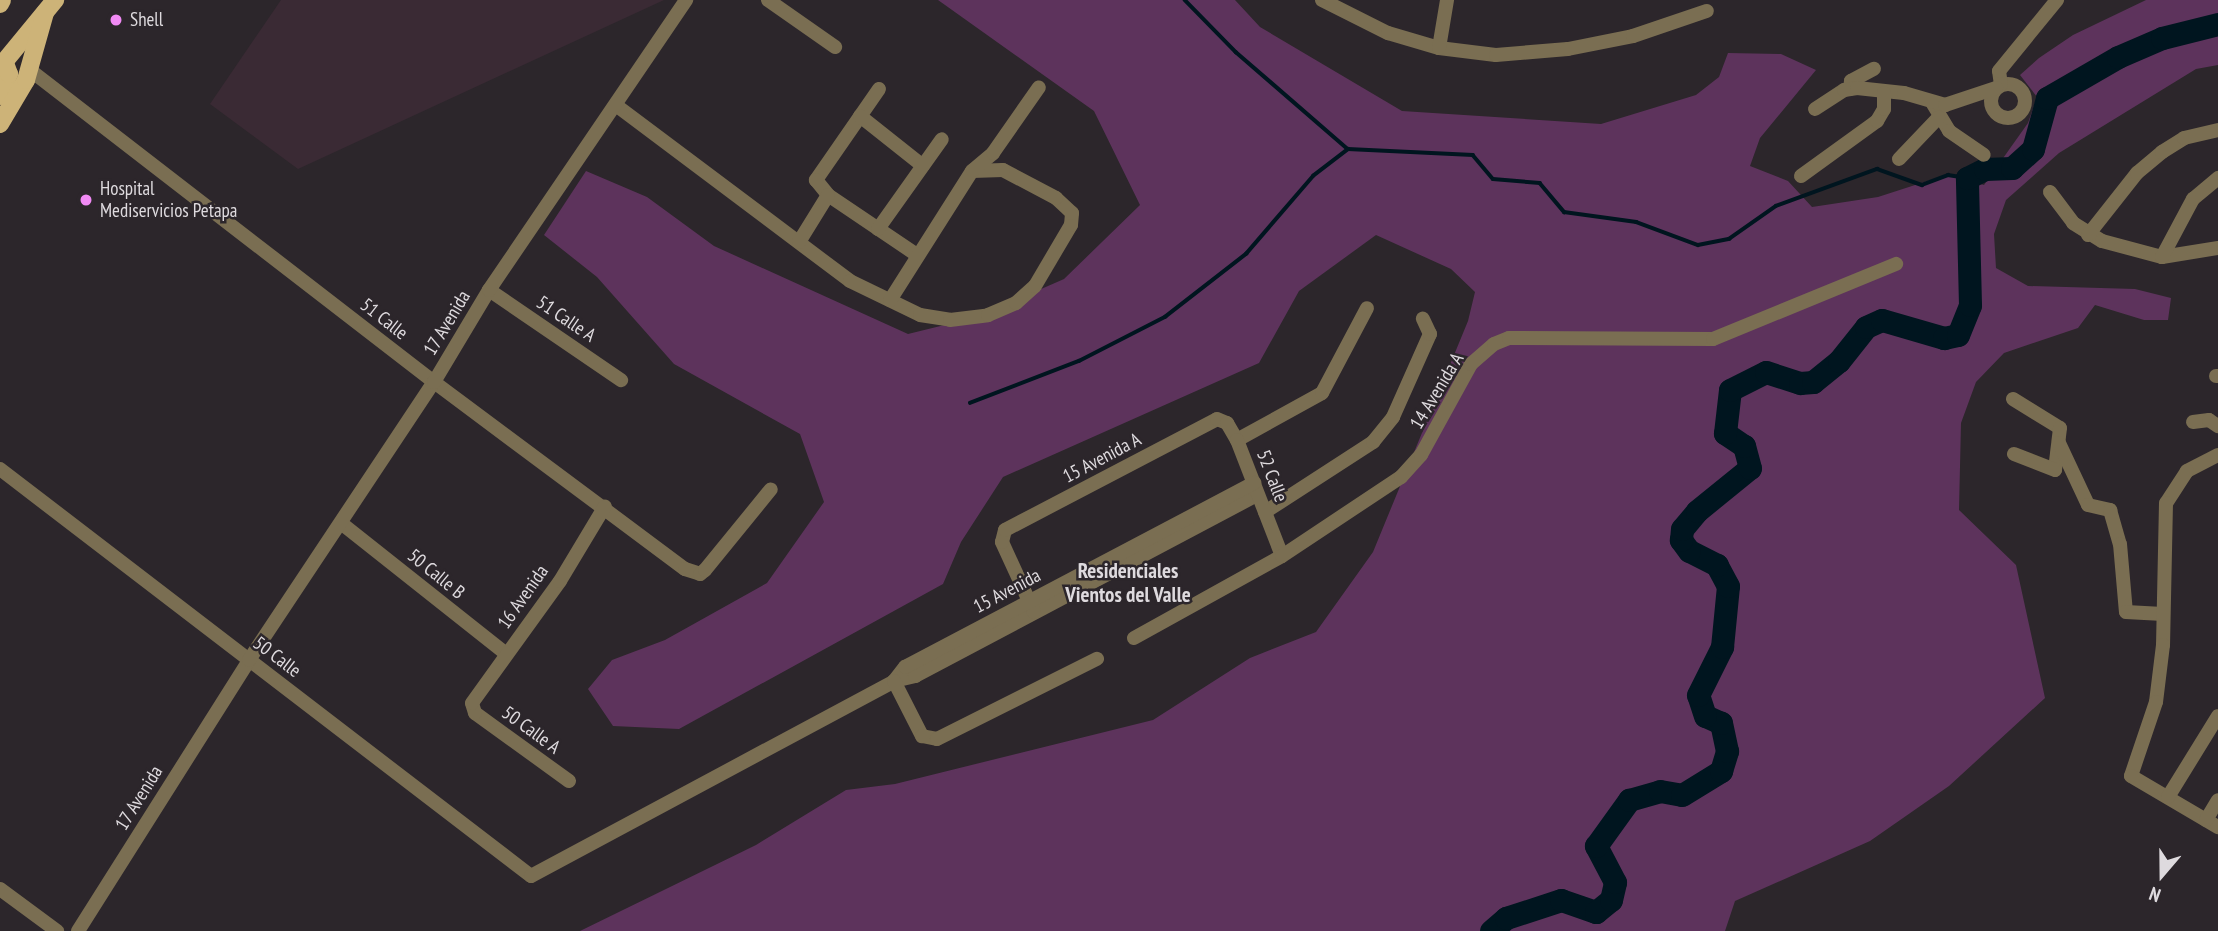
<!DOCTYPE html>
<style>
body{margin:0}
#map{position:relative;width:2218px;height:931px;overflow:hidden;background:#2c262b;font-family:"PT Sans Narrow",sans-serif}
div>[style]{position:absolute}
.commercial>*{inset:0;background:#3a2a34}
.green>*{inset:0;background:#5d335c}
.stream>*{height:3.5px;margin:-1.75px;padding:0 1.75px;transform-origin:1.75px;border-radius:1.75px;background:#00151f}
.river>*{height:23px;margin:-11.5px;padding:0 11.5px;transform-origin:11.5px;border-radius:11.5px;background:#00151f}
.street>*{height:14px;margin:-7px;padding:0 7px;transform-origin:7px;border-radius:7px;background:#7a6e52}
.street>.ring{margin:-7px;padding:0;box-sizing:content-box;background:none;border:14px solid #7a6e52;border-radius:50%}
.primary>*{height:18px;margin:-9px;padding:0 9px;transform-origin:9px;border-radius:9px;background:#cdb378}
.dots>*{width:19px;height:19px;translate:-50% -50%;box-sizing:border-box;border:4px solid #2c262b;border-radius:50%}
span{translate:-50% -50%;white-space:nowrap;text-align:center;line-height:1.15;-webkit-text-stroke:5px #2c262b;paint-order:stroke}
.poi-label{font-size:19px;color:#dedade}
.left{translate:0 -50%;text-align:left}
.street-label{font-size:19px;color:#dedade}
.neighbourhood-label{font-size:21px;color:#dedade;font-weight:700}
.north{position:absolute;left:2127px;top:840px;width:70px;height:70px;-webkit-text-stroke:5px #2c262b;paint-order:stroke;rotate:200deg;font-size:19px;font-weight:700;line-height:28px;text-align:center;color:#dedade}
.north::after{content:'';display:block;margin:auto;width:24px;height:32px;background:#dedade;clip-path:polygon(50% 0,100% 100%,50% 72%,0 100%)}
</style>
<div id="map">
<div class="commercial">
<div style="clip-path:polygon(281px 0,664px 0,298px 169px,210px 104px)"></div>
</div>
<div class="green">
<div style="clip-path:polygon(938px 0,1235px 0,1260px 27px,1402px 111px,1601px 124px,1696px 95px,1719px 77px,1728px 53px,1781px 54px,1816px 70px,1760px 138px,1750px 166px,1788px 181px,1812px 207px,1878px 197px,1946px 175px,1984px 185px,2028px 123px,2037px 97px,2020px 75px,2039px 58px,2073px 35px,2146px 0,2218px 0,2218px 65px,2196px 69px,2059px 153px,2006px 200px,1994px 234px,1996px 268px,2028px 286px,2135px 289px,2171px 298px,2168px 320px,2144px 320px,2095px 305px,2078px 328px,2004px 353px,1976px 382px,1961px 423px,1959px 510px,2016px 565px,2045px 698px,1949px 786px,1870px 841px,1735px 901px,1725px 931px,580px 931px,756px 845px,846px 790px,895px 784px,1153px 720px,1250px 658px,1316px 632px,1373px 552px,1468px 321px,1475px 292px,1451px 269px,1376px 235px,1299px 291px,1259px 363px,1003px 477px,961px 542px,943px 584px,679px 729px,613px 726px,588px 689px,612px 660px,665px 640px,767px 583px,824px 502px,800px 434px,674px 364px,597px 277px,544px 235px,586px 171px,647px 197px,714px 246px,908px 334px,977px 317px,1064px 279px,1140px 205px,1094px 111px)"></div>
</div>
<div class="stream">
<div style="left:1185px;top:0;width:73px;rotate:45.6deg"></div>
<div style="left:1236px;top:52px;width:148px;rotate:40.9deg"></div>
<div style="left:1348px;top:149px;width:125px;rotate:2.7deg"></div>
<div style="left:1473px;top:155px;width:31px;rotate:50deg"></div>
<div style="left:1493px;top:179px;width:47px;rotate:4.9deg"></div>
<div style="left:1540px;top:183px;width:38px;rotate:50deg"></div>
<div style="left:1564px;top:212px;width:73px;rotate:7.9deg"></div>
<div style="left:1636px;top:222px;width:66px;rotate:20.4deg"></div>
<div style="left:1698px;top:245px;width:32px;rotate:-11deg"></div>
<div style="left:1729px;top:239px;width:57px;rotate:-35.1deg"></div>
<div style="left:1776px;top:206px;width:108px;rotate:-20.1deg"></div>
<div style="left:1877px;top:169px;width:48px;rotate:19.6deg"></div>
<div style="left:1922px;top:185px;width:28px;rotate:-21deg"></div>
<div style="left:1948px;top:175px;width:19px;rotate:9deg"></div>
<div style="left:970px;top:403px;width:117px;rotate:-21.1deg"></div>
<div style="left:1079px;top:361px;width:97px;rotate:-27.1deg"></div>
<div style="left:1165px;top:317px;width:103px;rotate:-37.9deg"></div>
<div style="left:1246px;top:254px;width:103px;rotate:-49.3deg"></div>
<div style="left:1313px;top:176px;width:44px;rotate:-37.6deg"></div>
</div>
<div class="river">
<div style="left:1491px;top:931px;width:20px;rotate:-41deg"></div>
<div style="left:1506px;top:918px;width:58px;rotate:-18.1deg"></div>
<div style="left:1561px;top:900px;width:37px;rotate:19deg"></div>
<div style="left:1596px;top:912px;width:19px;rotate:-39deg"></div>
<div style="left:1611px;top:900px;width:18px;rotate:-77deg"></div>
<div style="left:1615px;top:882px;width:41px;rotate:-117.8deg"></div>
<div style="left:1596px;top:846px;width:57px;rotate:-54.3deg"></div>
<div style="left:1629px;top:800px;width:32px;rotate:-16deg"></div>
<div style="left:1660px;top:791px;width:22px;rotate:10deg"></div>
<div style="left:1682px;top:795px;width:46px;rotate:-31.6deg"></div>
<div style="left:1721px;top:771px;width:21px;rotate:-73deg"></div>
<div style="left:1727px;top:751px;width:29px;rotate:-102deg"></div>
<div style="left:1721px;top:723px;width:17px;rotate:-156deg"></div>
<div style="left:1705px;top:716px;width:22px;rotate:-108deg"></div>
<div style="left:1698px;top:695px;width:54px;rotate:-63.4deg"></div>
<div style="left:1722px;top:647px;width:61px;rotate:-84.4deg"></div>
<div style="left:1728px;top:586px;width:24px;rotate:-118deg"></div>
<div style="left:1717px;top:565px;width:31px;rotate:-153deg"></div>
<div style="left:1689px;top:551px;width:14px;rotate:-126deg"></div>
<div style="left:1681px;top:540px;width:11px;rotate:-85deg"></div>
<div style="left:1682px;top:529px;width:23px;rotate:-50deg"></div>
<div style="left:1697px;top:511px;width:68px;rotate:-39.1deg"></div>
<div style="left:1750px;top:468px;width:23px;rotate:-105deg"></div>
<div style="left:1744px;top:446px;width:23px;rotate:-146deg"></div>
<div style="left:1725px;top:433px;width:43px;rotate:-83.4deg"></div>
<div style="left:1730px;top:390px;width:40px;rotate:-26.6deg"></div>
<div style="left:1766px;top:372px;width:36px;rotate:18deg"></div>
<div style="left:1800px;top:383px;width:13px;rotate:-4deg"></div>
<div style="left:1813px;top:382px;width:33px;rotate:-39deg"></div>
<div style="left:1839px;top:361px;width:43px;rotate:-51.5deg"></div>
<div style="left:1866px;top:327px;width:17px;rotate:-24deg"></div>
<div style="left:1882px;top:320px;width:65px;rotate:16.2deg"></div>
<div style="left:1944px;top:338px;width:14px;rotate:-12deg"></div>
<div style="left:1958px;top:335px;width:32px;rotate:-68deg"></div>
<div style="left:1970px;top:305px;width:127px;rotate:-91.4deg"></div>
<div style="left:1967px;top:178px;width:20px;rotate:-27deg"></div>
<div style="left:1985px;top:169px;width:27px;rotate:-2deg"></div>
<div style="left:2012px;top:168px;width:28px;rotate:-42deg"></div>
<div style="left:2033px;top:149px;width:53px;rotate:-74.6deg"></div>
<div style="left:2047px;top:98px;width:82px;rotate:-30deg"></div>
<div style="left:2118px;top:57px;width:48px;rotate:-23.4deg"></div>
<div style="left:2162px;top:38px;width:58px;rotate:-14deg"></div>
</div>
<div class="street">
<div style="left:768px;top:0;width:82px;rotate:35deg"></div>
<div style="left:1322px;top:0;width:74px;rotate:26.6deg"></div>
<div style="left:1388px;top:33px;width:53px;rotate:16.4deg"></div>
<div style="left:1439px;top:48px;width:57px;rotate:7deg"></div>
<div style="left:1496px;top:55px;width:72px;rotate:-4.8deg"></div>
<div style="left:1568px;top:49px;width:66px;rotate:-11.3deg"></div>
<div style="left:1633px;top:36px;width:78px;rotate:-18.7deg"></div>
<div style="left:1439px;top:48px;width:49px;rotate:-80.5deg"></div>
<div style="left:30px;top:70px;width:510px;rotate:37.68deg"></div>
<div style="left:434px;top:382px;width:313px;rotate:36.7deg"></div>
<div style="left:685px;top:569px;width:16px;rotate:18deg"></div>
<div style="left:700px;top:574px;width:6px;rotate:-39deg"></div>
<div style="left:705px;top:570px;width:104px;rotate:-50.8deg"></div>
<div class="ring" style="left:1991px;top:84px;width:20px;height:20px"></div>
<div style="left:2001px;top:85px;width:14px;rotate:-98deg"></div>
<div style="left:1999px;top:71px;width:92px;rotate:-50.8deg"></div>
<div style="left:879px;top:89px;width:111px;rotate:124.7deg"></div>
<div style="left:816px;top:180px;width:19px;rotate:51deg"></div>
<div style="left:828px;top:195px;width:107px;rotate:34deg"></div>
<div style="left:1850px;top:89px;width:8px;rotate:-83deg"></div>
<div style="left:1851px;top:81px;width:26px;rotate:-28deg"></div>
<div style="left:1933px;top:104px;width:31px;rotate:59deg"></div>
<div style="left:1949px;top:131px;width:42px;rotate:34.4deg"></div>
<div style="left:617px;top:106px;width:291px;rotate:36.9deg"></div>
<div style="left:850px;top:281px;width:78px;rotate:25.9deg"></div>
<div style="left:920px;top:315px;width:30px;rotate:9deg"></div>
<div style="left:950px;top:320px;width:38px;rotate:-7deg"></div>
<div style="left:988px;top:315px;width:30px;rotate:-23deg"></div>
<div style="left:1016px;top:303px;width:25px;rotate:-42deg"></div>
<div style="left:1035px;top:286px;width:71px;rotate:-59.5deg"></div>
<div style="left:1071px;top:225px;width:12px;rotate:-85deg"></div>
<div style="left:1072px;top:213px;width:22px;rotate:-137deg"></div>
<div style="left:1056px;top:198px;width:60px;rotate:-152.2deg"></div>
<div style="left:1003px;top:170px;width:31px;rotate:178deg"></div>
<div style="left:972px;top:171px;width:153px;rotate:122.4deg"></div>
<div style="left:1815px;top:109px;width:35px;rotate:-33deg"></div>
<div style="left:1844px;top:90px;width:13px;rotate:-9deg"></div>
<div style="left:1857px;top:88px;width:47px;rotate:6.1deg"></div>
<div style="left:1904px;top:93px;width:43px;rotate:16.3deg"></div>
<div style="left:1945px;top:105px;width:54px;rotate:-18.4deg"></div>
<div style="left:860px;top:116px;width:80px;rotate:38.4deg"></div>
<div style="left:1899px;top:159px;width:57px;rotate:-46.4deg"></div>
<div style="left:973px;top:170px;width:26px;rotate:-40deg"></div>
<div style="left:993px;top:153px;width:80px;rotate:-55.1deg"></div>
<div style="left:1801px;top:176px;width:94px;rotate:-35.9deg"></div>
<div style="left:1877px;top:121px;width:14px;rotate:-60deg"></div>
<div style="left:1884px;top:109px;width:16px;rotate:-90deg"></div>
<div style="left:2050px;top:192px;width:39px;rotate:53deg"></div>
<div style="left:2073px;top:223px;width:34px;rotate:32deg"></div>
<div style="left:2102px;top:241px;width:62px;rotate:14.9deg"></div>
<div style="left:2162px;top:257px;width:57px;rotate:-9.1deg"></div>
<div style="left:878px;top:229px;width:110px;rotate:-54.6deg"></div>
<div style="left:2088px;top:235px;width:79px;rotate:-51.7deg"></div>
<div style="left:2137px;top:173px;width:33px;rotate:-40deg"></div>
<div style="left:2162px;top:152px;width:26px;rotate:-32deg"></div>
<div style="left:2184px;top:138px;width:35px;rotate:-13deg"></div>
<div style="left:799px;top:242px;width:55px;rotate:-58.3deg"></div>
<div style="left:2162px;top:257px;width:66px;rotate:-61.9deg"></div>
<div style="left:2193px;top:199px;width:33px;rotate:-40deg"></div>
<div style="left:489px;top:290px;width:160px;rotate:34.3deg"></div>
<div style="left:2216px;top:376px;width:2px"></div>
<div style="left:2013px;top:399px;width:55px;rotate:31.7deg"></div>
<div style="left:2060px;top:428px;width:42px;rotate:96.8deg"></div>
<div style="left:2055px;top:470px;width:44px;rotate:-158.7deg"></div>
<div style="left:2193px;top:422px;width:16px;rotate:-7deg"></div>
<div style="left:2209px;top:420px;width:11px;rotate:34deg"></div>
<div style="left:1237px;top:440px;width:97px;rotate:-28.9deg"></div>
<div style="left:1322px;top:393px;width:96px;rotate:-62.1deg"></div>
<div style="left:2059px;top:443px;width:68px;rotate:64.9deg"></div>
<div style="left:2088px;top:505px;width:23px;rotate:13deg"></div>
<div style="left:2110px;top:510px;width:35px;rotate:74deg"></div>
<div style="left:2120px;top:544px;width:68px;rotate:85deg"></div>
<div style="left:2126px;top:612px;width:37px;rotate:3deg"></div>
<div style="left:2218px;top:455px;width:35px;rotate:153deg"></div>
<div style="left:2187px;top:471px;width:38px;rotate:123deg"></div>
<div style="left:2166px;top:503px;width:142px;rotate:91.2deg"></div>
<div style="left:2163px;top:645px;width:57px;rotate:97deg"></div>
<div style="left:2156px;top:702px;width:78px;rotate:108.7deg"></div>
<div style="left:2131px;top:776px;width:101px;rotate:30.4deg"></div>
<div style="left:0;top:469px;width:669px;rotate:37.47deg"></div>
<div style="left:531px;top:876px;width:412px;rotate:-28.2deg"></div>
<div style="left:894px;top:681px;width:22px;rotate:-13deg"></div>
<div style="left:915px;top:676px;width:387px;rotate:-27.9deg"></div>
<div style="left:1265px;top:512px;width:129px;rotate:-32.9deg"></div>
<div style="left:1373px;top:442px;width:32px;rotate:-51deg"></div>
<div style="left:1393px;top:417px;width:91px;rotate:-66deg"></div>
<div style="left:1430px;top:334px;width:17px;rotate:-115deg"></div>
<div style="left:341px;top:523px;width:211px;rotate:38.4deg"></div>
<div style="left:1034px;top:612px;width:77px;rotate:-114.6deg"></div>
<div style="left:1002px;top:542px;width:12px;rotate:-76deg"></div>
<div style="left:1005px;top:530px;width:239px;rotate:-27.6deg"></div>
<div style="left:1217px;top:419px;width:11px;rotate:22deg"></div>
<div style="left:1227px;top:423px;width:20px;rotate:60deg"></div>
<div style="left:1237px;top:440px;width:124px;rotate:68.8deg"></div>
<div style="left:1134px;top:638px;width:169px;rotate:-29deg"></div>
<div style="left:1282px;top:556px;width:143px;rotate:-33.6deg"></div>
<div style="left:1401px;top:477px;width:30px;rotate:-48deg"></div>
<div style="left:1421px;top:455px;width:104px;rotate:-61.2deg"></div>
<div style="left:1471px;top:364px;width:30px;rotate:-41deg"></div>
<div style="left:1494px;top:344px;width:16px;rotate:-22deg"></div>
<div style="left:1509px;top:338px;width:204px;rotate:0.3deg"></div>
<div style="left:1713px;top:339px;width:198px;rotate:-22.3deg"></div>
<div style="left:894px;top:681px;width:18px;rotate:-52deg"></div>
<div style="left:905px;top:667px;width:395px;rotate:-27.8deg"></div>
<div style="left:894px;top:681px;width:62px;rotate:63deg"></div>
<div style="left:922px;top:736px;width:15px;rotate:11deg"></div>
<div style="left:937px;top:739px;width:179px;rotate:-26.6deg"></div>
<div style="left:569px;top:781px;width:116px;rotate:-144.1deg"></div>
<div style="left:475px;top:713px;width:10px;rotate:-107deg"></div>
<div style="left:472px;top:703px;width:150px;rotate:-54.2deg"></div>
<div style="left:560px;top:581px;width:87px;rotate:-59deg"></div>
<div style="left:2168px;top:797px;width:95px;rotate:-58.3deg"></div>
<div style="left:2206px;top:820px;width:23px;rotate:-59deg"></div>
<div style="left:0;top:889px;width:71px;rotate:36.4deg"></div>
<div style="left:78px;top:931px;width:320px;rotate:-57.7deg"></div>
<div style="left:249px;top:660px;width:334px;rotate:-56.4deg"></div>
<div style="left:434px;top:382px;width:107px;rotate:-59.1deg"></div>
<div style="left:489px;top:290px;width:351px;rotate:-55.8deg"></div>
</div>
<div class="primary">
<div style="left:0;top:4px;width:4px;rotate:-63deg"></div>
<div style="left:0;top:67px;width:87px;rotate:-50.6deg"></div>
<div style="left:0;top:96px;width:24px;rotate:-68deg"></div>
<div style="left:9px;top:74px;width:12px;rotate:-110deg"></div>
<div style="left:0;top:124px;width:51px;rotate:-59.4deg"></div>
<div style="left:26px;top:80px;width:70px;rotate:-74.2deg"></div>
</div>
<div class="dots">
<div style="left:116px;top:20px;background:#f18af4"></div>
<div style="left:86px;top:200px;background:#f18af4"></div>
</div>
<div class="poi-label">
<span class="left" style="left:130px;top:20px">Shell</span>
<span class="left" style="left:100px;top:200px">Hospital<br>Mediservicios Petapa</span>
</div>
<div class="street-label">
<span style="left:384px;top:319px;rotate:38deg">51 Calle</span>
<span style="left:566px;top:319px;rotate:34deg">51 Calle A</span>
<span style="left:447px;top:323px;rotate:-59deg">17 Avenida</span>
<span style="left:1437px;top:391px;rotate:-59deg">14 Avenida A</span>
<span style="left:1102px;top:458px;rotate:-28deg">15 Avenida A</span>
<span style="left:1272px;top:476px;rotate:69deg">52 Calle</span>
<span style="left:436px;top:574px;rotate:39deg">50 Calle B</span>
<span style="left:1007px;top:591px;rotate:-28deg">15 Avenida</span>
<span style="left:523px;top:597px;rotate:-55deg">16 Avenida</span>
<span style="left:277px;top:657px;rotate:37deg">50 Calle</span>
<span style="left:531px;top:730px;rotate:36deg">50 Calle A</span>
<span style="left:139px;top:798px;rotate:-58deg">17 Avenida</span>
</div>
<div class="neighbourhood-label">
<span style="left:1128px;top:583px">Residenciales<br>Vientos del Valle</span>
</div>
<div class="north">N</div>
</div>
